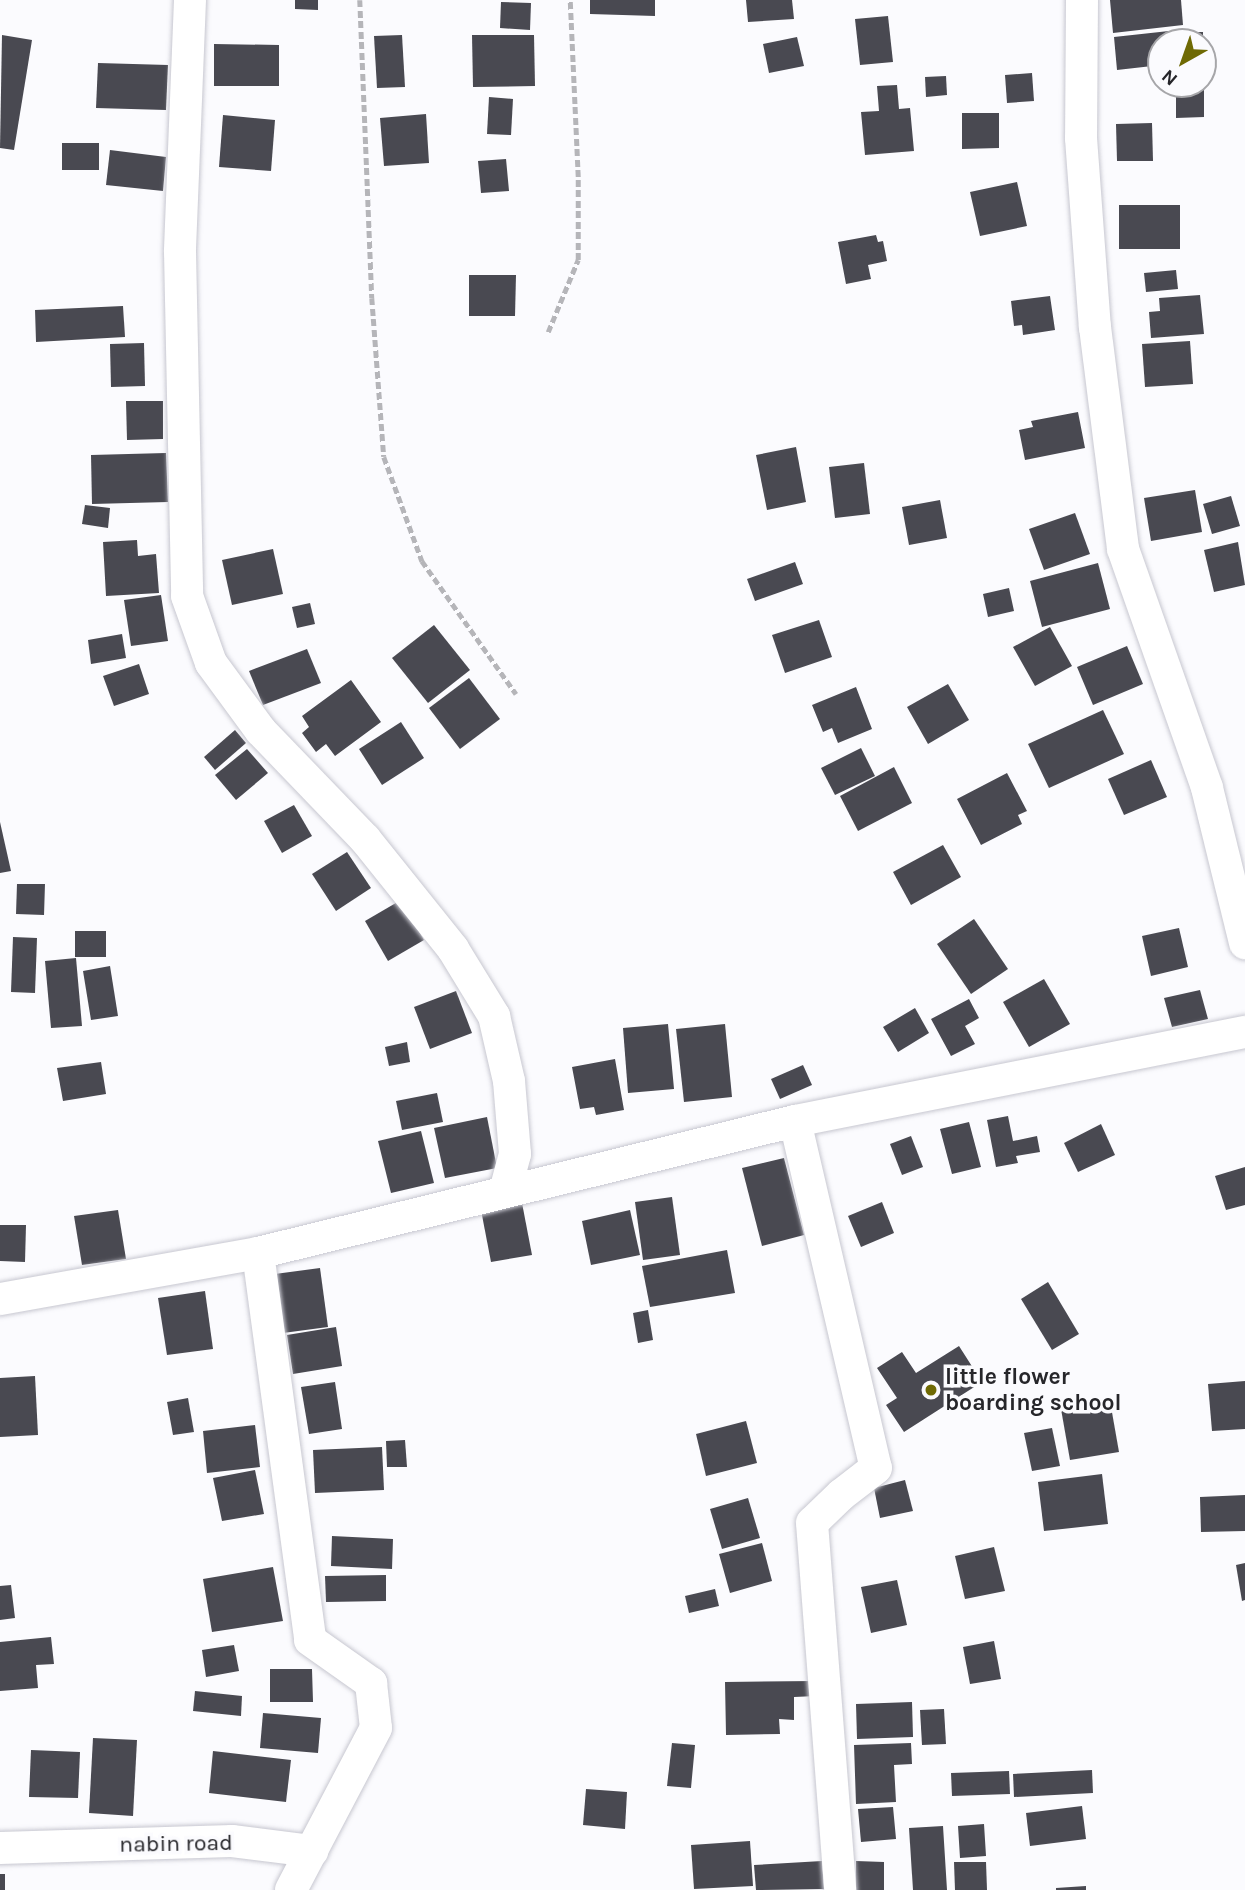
<!DOCTYPE html>
<style>
body{margin:0}
#map{position:relative;width:1245px;height:1890px;overflow:hidden;background:#fbfbfe;font-family:Karla,sans-serif}
div>[style]{position:absolute}
.building>*{inset:0;background:#494951}
.path>*{height:4.5px;margin-top:-2.25px;transform-origin:0;background:repeating-linear-gradient(90deg,#b5b5b9 0 7px,transparent 0 10.5px)}
.roads{filter:drop-shadow(0 0 2px #c7c7d0) drop-shadow(0 0 2px #c7c7d0)}
.street>*{height:32px;margin:-16px;padding:0 16px;transform-origin:16px;border-radius:16px;background:#fff}
.dots>*{width:19px;height:19px;translate:-50% -50%;box-sizing:border-box;border:4px solid #fbfbfe;border-radius:50%}
span{translate:-50% -50%;white-space:nowrap;text-align:center;line-height:1.15;-webkit-text-stroke:7px #fbfbfe;paint-order:stroke}
.poi-label{font-size:23px;color:#26262a;font-weight:700}
.left{translate:0 -50%;text-align:left}
.street-label{font-size:23px;color:#26262a}
.north{position:absolute;left:1147px;top:28px;width:70px;height:70px;box-sizing:border-box;background:#fbfbfe;border:2px solid #a6a6a9;border-radius:50%;rotate:220deg;font-size:19px;font-weight:700;line-height:28px;text-align:center;color:#26262a}
.north::after{content:'';display:block;margin:auto;width:24px;height:32px;background:#6f6a04;clip-path:polygon(50% 0,100% 100%,50% 72%,0 100%)}
</style>
<div id="map">
<div class="building">
<div style="clip-path:polygon(295px 0,318px 0,318px 10px,295px 9px)"></div>
<div style="clip-path:polygon(590px 0,655px 0,655px 16px,590px 14px)"></div>
<div style="clip-path:polygon(746px 0,792px 0,794px 19px,748px 22px)"></div>
<div style="clip-path:polygon(1110px 0,1181px 0,1183px 25px,1113px 33px)"></div>
<div style="clip-path:polygon(501px 2px,531px 3px,530px 30px,500px 28px)"></div>
<div style="clip-path:polygon(888px 16px,893px 62px,860px 65px,855px 19px)"></div>
<div style="clip-path:polygon(1169px 31px,1171px 42px,1161px 42px,1161px 65px,1117px 70px,1114px 37px)"></div>
<div style="clip-path:polygon(1175px 32px,1203px 32px,1203px 42px,1175px 42px)"></div>
<div style="clip-path:polygon(2px 35px,32px 40px,14px 150px,0 148px)"></div>
<div style="clip-path:polygon(402px 35px,405px 87px,377px 88px,374px 36px)"></div>
<div style="clip-path:polygon(472px 35px,534px 35px,535px 86px,473px 87px)"></div>
<div style="clip-path:polygon(797px 37px,804px 66px,769px 73px,763px 44px)"></div>
<div style="clip-path:polygon(214px 44px,279px 45px,279px 86px,214px 86px)"></div>
<div style="clip-path:polygon(98px 63px,168px 65px,166px 110px,96px 108px)"></div>
<div style="clip-path:polygon(1032px 73px,1034px 101px,1007px 103px,1005px 75px)"></div>
<div style="clip-path:polygon(946px 76px,947px 95px,926px 97px,925px 77px)"></div>
<div style="clip-path:polygon(1176px 84px,1204px 84px,1204px 117px,1176px 118px)"></div>
<div style="clip-path:polygon(897px 85px,899px 109px,910px 108px,914px 151px,865px 155px,861px 112px,879px 111px,877px 86px)"></div>
<div style="clip-path:polygon(489px 97px,513px 99px,511px 135px,487px 134px)"></div>
<div style="clip-path:polygon(962px 113px,999px 113px,999px 148px,962px 149px)"></div>
<div style="clip-path:polygon(426px 114px,429px 163px,384px 166px,380px 118px)"></div>
<div style="clip-path:polygon(223px 115px,275px 120px,271px 171px,219px 167px)"></div>
<div style="clip-path:polygon(1152px 123px,1153px 161px,1117px 161px,1116px 124px)"></div>
<div style="clip-path:polygon(62px 143px,99px 143px,99px 170px,62px 170px)"></div>
<div style="clip-path:polygon(110px 150px,166px 157px,163px 191px,106px 185px)"></div>
<div style="clip-path:polygon(506px 159px,509px 191px,481px 193px,478px 161px)"></div>
<div style="clip-path:polygon(1017px 182px,1027px 226px,980px 236px,970px 192px)"></div>
<div style="clip-path:polygon(1119px 205px,1180px 205px,1180px 249px,1119px 249px)"></div>
<div style="clip-path:polygon(876px 235px,878px 242px,883px 241px,887px 261px,868px 265px,871px 279px,846px 284px,838px 242px)"></div>
<div style="clip-path:polygon(1176px 270px,1178px 289px,1146px 292px,1144px 273px)"></div>
<div style="clip-path:polygon(469px 275px,516px 275px,515px 316px,469px 316px)"></div>
<div style="clip-path:polygon(1200px 295px,1204px 334px,1151px 338px,1149px 312px,1160px 311px,1159px 298px)"></div>
<div style="clip-path:polygon(1050px 296px,1055px 330px,1023px 335px,1022px 325px,1014px 326px,1011px 301px)"></div>
<div style="clip-path:polygon(123px 306px,125px 337px,36px 342px,35px 310px)"></div>
<div style="clip-path:polygon(1190px 341px,1193px 384px,1145px 387px,1142px 344px)"></div>
<div style="clip-path:polygon(144px 343px,145px 386px,111px 387px,110px 344px)"></div>
<div style="clip-path:polygon(126px 401px,163px 401px,163px 439px,127px 440px)"></div>
<div style="clip-path:polygon(1078px 412px,1085px 448px,1025px 460px,1019px 430px,1033px 427px,1031px 421px)"></div>
<div style="clip-path:polygon(796px 447px,806px 502px,767px 510px,756px 455px)"></div>
<div style="clip-path:polygon(166px 453px,168px 502px,92px 504px,91px 455px)"></div>
<div style="clip-path:polygon(864px 463px,870px 514px,835px 518px,829px 467px)"></div>
<div style="clip-path:polygon(1195px 490px,1202px 532px,1151px 541px,1144px 498px)"></div>
<div style="clip-path:polygon(1231px 496px,1240px 526px,1212px 534px,1203px 504px)"></div>
<div style="clip-path:polygon(940px 500px,947px 538px,909px 545px,902px 507px)"></div>
<div style="clip-path:polygon(85px 505px,110px 508px,108px 528px,82px 524px)"></div>
<div style="clip-path:polygon(1075px 513px,1090px 554px,1044px 570px,1029px 529px)"></div>
<div style="clip-path:polygon(137px 540px,138px 556px,156px 554px,159px 593px,106px 596px,103px 542px)"></div>
<div style="clip-path:polygon(1238px 542px,1245px 585px,1214px 592px,1204px 550px)"></div>
<div style="clip-path:polygon(273px 549px,283px 594px,232px 605px,222px 560px)"></div>
<div style="clip-path:polygon(795px 562px,803px 584px,755px 601px,747px 579px)"></div>
<div style="clip-path:polygon(1098px 563px,1110px 609px,1042px 627px,1030px 581px)"></div>
<div style="clip-path:polygon(1009px 588px,1014px 611px,988px 617px,983px 594px)"></div>
<div style="clip-path:polygon(161px 595px,168px 641px,131px 646px,124px 600px)"></div>
<div style="clip-path:polygon(310px 603px,315px 624px,297px 628px,292px 607px)"></div>
<div style="clip-path:polygon(819px 620px,832px 657px,785px 673px,772px 635px)"></div>
<div style="clip-path:polygon(434px 625px,470px 670px,428px 703px,392px 658px)"></div>
<div style="clip-path:polygon(1050px 627px,1072px 666px,1035px 686px,1013px 647px)"></div>
<div style="clip-path:polygon(122px 634px,126px 658px,91px 664px,88px 640px)"></div>
<div style="clip-path:polygon(1127px 646px,1143px 684px,1093px 705px,1077px 667px)"></div>
<div style="clip-path:polygon(307px 649px,321px 683px,263px 705px,249px 671px)"></div>
<div style="clip-path:polygon(139px 664px,149px 694px,114px 706px,103px 676px)"></div>
<div style="clip-path:polygon(469px 678px,500px 719px,460px 749px,429px 708px)"></div>
<div style="clip-path:polygon(351px 680px,381px 722px,335px 756px,326px 744px,316px 752px,302px 733px,309px 727px,302px 716px)"></div>
<div style="clip-path:polygon(948px 684px,969px 720px,928px 744px,907px 707px)"></div>
<div style="clip-path:polygon(856px 687px,872px 729px,838px 743px,832px 728px,823px 732px,812px 705px)"></div>
<div style="clip-path:polygon(1103px 710px,1124px 754px,1049px 788px,1028px 744px)"></div>
<div style="clip-path:polygon(401px 722px,424px 758px,382px 785px,359px 749px)"></div>
<div style="clip-path:polygon(235px 730px,246px 743px,215px 770px,204px 757px)"></div>
<div style="clip-path:polygon(861px 748px,875px 776px,835px 795px,821px 768px)"></div>
<div style="clip-path:polygon(247px 749px,268px 773px,236px 800px,215px 775px)"></div>
<div style="clip-path:polygon(1151px 760px,1167px 797px,1124px 815px,1108px 779px)"></div>
<div style="clip-path:polygon(894px 767px,912px 803px,858px 831px,840px 796px)"></div>
<div style="clip-path:polygon(1007px 773px,1027px 811px,1018px 815px,1022px 824px,981px 845px,957px 799px)"></div>
<div style="clip-path:polygon(294px 805px,312px 836px,282px 853px,264px 821px)"></div>
<div style="clip-path:polygon(0 822px,11px 871px,0 873px)"></div>
<div style="clip-path:polygon(943px 845px,961px 877px,911px 905px,893px 872px)"></div>
<div style="clip-path:polygon(347px 852px,371px 888px,336px 911px,312px 874px)"></div>
<div style="clip-path:polygon(17px 884px,45px 884px,44px 915px,16px 914px)"></div>
<div style="clip-path:polygon(401px 900px,424px 940px,388px 961px,365px 921px)"></div>
<div style="clip-path:polygon(974px 919px,1008px 969px,971px 994px,937px 944px)"></div>
<div style="clip-path:polygon(1179px 928px,1188px 967px,1151px 976px,1142px 936px)"></div>
<div style="clip-path:polygon(75px 931px,106px 931px,106px 957px,75px 957px)"></div>
<div style="clip-path:polygon(13px 937px,37px 938px,35px 993px,11px 992px)"></div>
<div style="clip-path:polygon(76px 958px,82px 1026px,51px 1028px,45px 961px)"></div>
<div style="clip-path:polygon(110px 966px,118px 1016px,91px 1020px,83px 971px)"></div>
<div style="clip-path:polygon(1044px 979px,1070px 1024px,1029px 1047px,1003px 1002px)"></div>
<div style="clip-path:polygon(1200px 990px,1208px 1019px,1172px 1027px,1164px 998px)"></div>
<div style="clip-path:polygon(456px 991px,472px 1033px,430px 1049px,414px 1007px)"></div>
<div style="clip-path:polygon(969px 999px,979px 1018px,965px 1026px,975px 1044px,951px 1056px,931px 1019px)"></div>
<div style="clip-path:polygon(915px 1008px,929px 1033px,898px 1052px,883px 1027px)"></div>
<div style="clip-path:polygon(668px 1024px,674px 1089px,628px 1093px,623px 1028px)"></div>
<div style="clip-path:polygon(725px 1024px,732px 1097px,684px 1102px,676px 1029px)"></div>
<div style="clip-path:polygon(407px 1042px,410px 1062px,389px 1066px,385px 1047px)"></div>
<div style="clip-path:polygon(615px 1059px,624px 1110px,596px 1115px,594px 1107px,580px 1109px,572px 1067px)"></div>
<div style="clip-path:polygon(101px 1062px,106px 1094px,63px 1101px,57px 1068px)"></div>
<div style="clip-path:polygon(803px 1065px,812px 1085px,780px 1099px,771px 1079px)"></div>
<div style="clip-path:polygon(437px 1093px,443px 1122px,402px 1130px,396px 1101px)"></div>
<div style="clip-path:polygon(1008px 1116px,1013px 1141px,1037px 1136px,1040px 1152px,1016px 1156px,1018px 1163px,996px 1167px,987px 1120px)"></div>
<div style="clip-path:polygon(487px 1117px,497px 1168px,445px 1178px,434px 1128px)"></div>
<div style="clip-path:polygon(969px 1122px,981px 1167px,952px 1174px,940px 1129px)"></div>
<div style="clip-path:polygon(1101px 1124px,1115px 1155px,1078px 1172px,1064px 1143px)"></div>
<div style="clip-path:polygon(421px 1131px,434px 1183px,391px 1193px,378px 1141px)"></div>
<div style="clip-path:polygon(911px 1136px,923px 1167px,902px 1175px,890px 1144px)"></div>
<div style="clip-path:polygon(784px 1158px,804px 1235px,762px 1246px,742px 1168px)"></div>
<div style="clip-path:polygon(1245px 1167px,1245px 1205px,1226px 1210px,1215px 1176px)"></div>
<div style="clip-path:polygon(672px 1197px,680px 1255px,643px 1260px,635px 1202px)"></div>
<div style="clip-path:polygon(882px 1202px,894px 1233px,861px 1247px,848px 1216px)"></div>
<div style="clip-path:polygon(522px 1203px,532px 1255px,491px 1262px,481px 1210px)"></div>
<div style="clip-path:polygon(118px 1210px,126px 1259px,82px 1265px,74px 1216px)"></div>
<div style="clip-path:polygon(630px 1210px,640px 1255px,591px 1265px,582px 1221px)"></div>
<div style="clip-path:polygon(0 1225px,26px 1225px,25px 1262px,0 1261px)"></div>
<div style="clip-path:polygon(727px 1250px,735px 1293px,650px 1307px,642px 1266px)"></div>
<div style="clip-path:polygon(320px 1268px,328px 1327px,283px 1333px,275px 1274px)"></div>
<div style="clip-path:polygon(1048px 1282px,1079px 1334px,1052px 1350px,1021px 1299px)"></div>
<div style="clip-path:polygon(205px 1291px,213px 1349px,167px 1355px,158px 1298px)"></div>
<div style="clip-path:polygon(648px 1310px,653px 1340px,638px 1343px,633px 1313px)"></div>
<div style="clip-path:polygon(336px 1327px,342px 1366px,293px 1374px,287px 1335px)"></div>
<div style="clip-path:polygon(959px 1346px,982px 1382px,904px 1432px,886px 1405px,897px 1398px,877px 1368px,902px 1352px,916px 1373px)"></div>
<div style="clip-path:polygon(35px 1376px,38px 1435px,0 1437px,0 1378px)"></div>
<div style="clip-path:polygon(1245px 1381px,1245px 1429px,1212px 1431px,1208px 1384px)"></div>
<div style="clip-path:polygon(335px 1382px,342px 1429px,309px 1434px,301px 1387px)"></div>
<div style="clip-path:polygon(188px 1398px,194px 1432px,173px 1435px,167px 1402px)"></div>
<div style="clip-path:polygon(1110px 1401px,1119px 1452px,1070px 1460px,1061px 1409px)"></div>
<div style="clip-path:polygon(746px 1421px,757px 1463px,706px 1476px,696px 1434px)"></div>
<div style="clip-path:polygon(255px 1425px,260px 1467px,207px 1473px,203px 1431px)"></div>
<div style="clip-path:polygon(1052px 1428px,1060px 1466px,1032px 1471px,1024px 1433px)"></div>
<div style="clip-path:polygon(405px 1440px,407px 1467px,387px 1467px,386px 1441px)"></div>
<div style="clip-path:polygon(382px 1447px,384px 1490px,315px 1493px,313px 1450px)"></div>
<div style="clip-path:polygon(255px 1470px,264px 1514px,222px 1521px,213px 1478px)"></div>
<div style="clip-path:polygon(1102px 1474px,1108px 1524px,1044px 1531px,1038px 1482px)"></div>
<div style="clip-path:polygon(905px 1480px,913px 1511px,880px 1518px,874px 1488px)"></div>
<div style="clip-path:polygon(1245px 1495px,1245px 1531px,1201px 1532px,1200px 1497px)"></div>
<div style="clip-path:polygon(748px 1498px,760px 1538px,722px 1549px,710px 1509px)"></div>
<div style="clip-path:polygon(332px 1536px,393px 1539px,392px 1569px,331px 1566px)"></div>
<div style="clip-path:polygon(762px 1543px,772px 1581px,730px 1593px,719px 1554px)"></div>
<div style="clip-path:polygon(994px 1547px,1005px 1591px,965px 1599px,955px 1556px)"></div>
<div style="clip-path:polygon(1245px 1563px,1245px 1600px,1242px 1601px,1236px 1565px)"></div>
<div style="clip-path:polygon(273px 1567px,283px 1621px,212px 1632px,203px 1579px)"></div>
<div style="clip-path:polygon(386px 1575px,386px 1601px,326px 1602px,325px 1576px)"></div>
<div style="clip-path:polygon(897px 1580px,907px 1625px,871px 1633px,861px 1587px)"></div>
<div style="clip-path:polygon(11px 1585px,15px 1618px,0 1620px,0 1586px)"></div>
<div style="clip-path:polygon(715px 1589px,719px 1606px,689px 1613px,685px 1596px)"></div>
<div style="clip-path:polygon(51px 1637px,54px 1664px,36px 1665px,38px 1688px,0 1691px,0 1642px)"></div>
<div style="clip-path:polygon(994px 1641px,1001px 1679px,970px 1684px,963px 1647px)"></div>
<div style="clip-path:polygon(234px 1645px,239px 1671px,206px 1677px,202px 1650px)"></div>
<div style="clip-path:polygon(270px 1669px,312px 1669px,313px 1702px,270px 1702px)"></div>
<div style="clip-path:polygon(816px 1681px,816px 1696px,794px 1697px,794px 1720px,779px 1719px,780px 1734px,726px 1735px,725px 1682px)"></div>
<div style="clip-path:polygon(195px 1691px,242px 1696px,241px 1716px,193px 1711px)"></div>
<div style="clip-path:polygon(912px 1702px,913px 1737px,857px 1739px,856px 1704px)"></div>
<div style="clip-path:polygon(944px 1709px,946px 1744px,922px 1745px,920px 1710px)"></div>
<div style="clip-path:polygon(263px 1713px,321px 1718px,318px 1753px,260px 1748px)"></div>
<div style="clip-path:polygon(93px 1738px,137px 1740px,133px 1816px,89px 1813px)"></div>
<div style="clip-path:polygon(672px 1743px,695px 1745px,691px 1788px,667px 1786px)"></div>
<div style="clip-path:polygon(911px 1743px,912px 1764px,894px 1765px,896px 1802px,856px 1804px,854px 1745px)"></div>
<div style="clip-path:polygon(31px 1750px,80px 1752px,78px 1798px,29px 1797px)"></div>
<div style="clip-path:polygon(213px 1751px,291px 1760px,286px 1802px,209px 1793px)"></div>
<div style="clip-path:polygon(1092px 1770px,1093px 1793px,1014px 1797px,1013px 1774px)"></div>
<div style="clip-path:polygon(1009px 1771px,1010px 1794px,952px 1796px,951px 1773px)"></div>
<div style="clip-path:polygon(586px 1789px,627px 1792px,625px 1829px,583px 1825px)"></div>
<div style="clip-path:polygon(1082px 1806px,1086px 1839px,1030px 1846px,1026px 1813px)"></div>
<div style="clip-path:polygon(893px 1807px,896px 1839px,861px 1842px,858px 1809px)"></div>
<div style="clip-path:polygon(984px 1824px,986px 1856px,960px 1858px,958px 1826px)"></div>
<div style="clip-path:polygon(943px 1826px,947px 1890px,913px 1890px,909px 1828px)"></div>
<div style="clip-path:polygon(750px 1841px,753px 1886px,694px 1889px,691px 1845px)"></div>
<div style="clip-path:polygon(822px 1861px,824px 1889px,756px 1890px,754px 1865px)"></div>
<div style="clip-path:polygon(856px 1861px,884px 1862px,884px 1890px,856px 1890px)"></div>
<div style="clip-path:polygon(954px 1862px,986px 1862px,987px 1890px,955px 1890px)"></div>
<div style="clip-path:polygon(0 1874px,5px 1874px,5px 1890px,0 1890px)"></div>
<div style="clip-path:polygon(1086px 1886px,1086px 1890px,1056px 1890px,1056px 1888px)"></div>
</div>
<div class="path">
<div style="left:360px;top:0;width:298px;rotate:87.7deg"></div>
<div style="left:372px;top:298px;width:159px;rotate:85.7deg"></div>
<div style="left:384px;top:457px;width:111px;rotate:69.9deg"></div>
<div style="left:422px;top:561px;width:163px;rotate:54.7deg"></div>
<div style="left:548px;top:332px;width:78px;rotate:-67.4deg"></div>
<div style="left:578px;top:260px;width:83px;rotate:-90deg"></div>
<div style="left:578px;top:177px;width:177px;rotate:-92.6deg"></div>
</div>
<div class="roads">
<div class="street">
<div style="left:190px;top:0;width:252px;rotate:92.3deg"></div>
<div style="left:180px;top:252px;width:344px;rotate:88.8deg"></div>
<div style="left:187px;top:596px;width:71px;rotate:70.3deg"></div>
<div style="left:211px;top:663px;width:84px;rotate:53.7deg"></div>
<div style="left:261px;top:731px;width:150px;rotate:46.1deg"></div>
<div style="left:365px;top:839px;width:141px;rotate:51.3deg"></div>
<div style="left:453px;top:949px;width:79px;rotate:58.5deg"></div>
<div style="left:494px;top:1016px;width:67px;rotate:77deg"></div>
<div style="left:509px;top:1081px;width:73px;rotate:85.3deg"></div>
<div style="left:515px;top:1154px;width:39px;rotate:105deg"></div>
<div style="left:1082px;top:0;width:138px;rotate:90.4deg"></div>
<div style="left:1081px;top:138px;width:190px;rotate:85.8deg"></div>
<div style="left:1095px;top:327px;width:224px;rotate:82.8deg"></div>
<div style="left:1123px;top:549px;width:253px;rotate:70.6deg"></div>
<div style="left:1207px;top:788px;width:160px;rotate:76.2deg"></div>
<div style="left:795px;top:1121px;width:356px;rotate:76.9deg"></div>
<div style="left:876px;top:1468px;width:44px;rotate:142.4deg"></div>
<div style="left:841px;top:1495px;width:40px;rotate:136deg"></div>
<div style="left:812px;top:1523px;width:368px;rotate:85.6deg"></div>
<div style="left:258px;top:1253px;width:390px;rotate:82.3deg"></div>
<div style="left:310px;top:1640px;width:75px;rotate:35.2deg"></div>
<div style="left:371px;top:1683px;width:45px;rotate:83.7deg"></div>
<div style="left:376px;top:1728px;width:183px;rotate:117.7deg"></div>
<div style="left:0;top:1299px;width:262px;rotate:-10.1deg"></div>
<div style="left:258px;top:1253px;width:553px;rotate:-13.81deg"></div>
<div style="left:795px;top:1121px;width:459px;rotate:-11.2deg"></div>
<div style="left:0;top:1848px;width:232px;rotate:-1.7deg"></div>
<div style="left:232px;top:1841px;width:81px;rotate:7.1deg"></div>
</div>
</div>
<div class="dots">
<div style="left:931px;top:1390px;background:#6f6a04"></div>
</div>
<div class="poi-label">
<span class="left" style="left:945px;top:1390px">little flower<br>boarding school</span>
</div>
<div class="street-label">
<span style="left:176px;top:1844px;rotate:-1deg">nabin road</span>
</div>
<div class="north">N</div>
</div>
